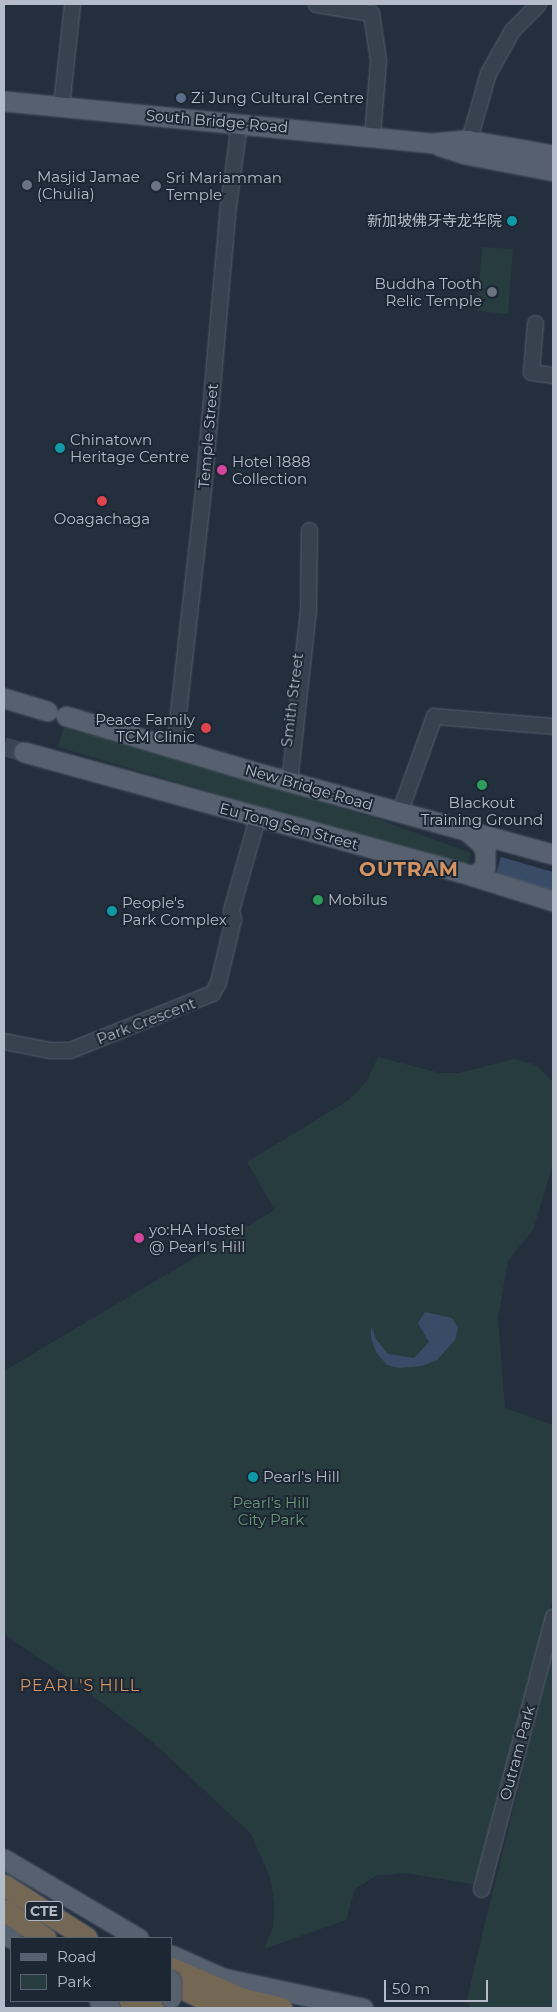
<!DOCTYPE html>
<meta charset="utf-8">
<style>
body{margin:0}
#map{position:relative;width:557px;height:2012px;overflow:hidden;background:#242f3e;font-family:Montserrat,"Noto Sans SC",sans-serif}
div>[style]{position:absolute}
.green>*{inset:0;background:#263c3f}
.water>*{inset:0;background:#394c67}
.major-tunnel>*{height:19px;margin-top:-9.5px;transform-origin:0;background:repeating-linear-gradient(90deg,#3a4453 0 19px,transparent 0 28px)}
.roads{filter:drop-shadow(0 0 1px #565f6c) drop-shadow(0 0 1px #565f6c)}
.minor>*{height:15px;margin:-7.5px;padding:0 7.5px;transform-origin:7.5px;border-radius:7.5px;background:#38414e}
.major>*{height:19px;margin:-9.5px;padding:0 9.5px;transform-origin:9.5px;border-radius:9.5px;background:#56606e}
.highway>*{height:21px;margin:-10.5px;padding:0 10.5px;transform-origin:10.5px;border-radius:10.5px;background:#746855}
.bridges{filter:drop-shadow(0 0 1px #414a57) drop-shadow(0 0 1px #414a57)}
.major-bridge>*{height:19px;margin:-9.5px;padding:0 9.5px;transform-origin:9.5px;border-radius:9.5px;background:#56606e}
.dots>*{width:14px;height:14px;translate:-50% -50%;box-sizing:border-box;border:2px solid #1d2633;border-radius:50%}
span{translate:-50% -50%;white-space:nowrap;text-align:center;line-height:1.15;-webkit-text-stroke:4px #1d2633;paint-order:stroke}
.shield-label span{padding:1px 4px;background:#1d2633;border:1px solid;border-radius:4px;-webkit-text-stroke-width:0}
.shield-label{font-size:14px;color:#b4bcc9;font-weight:700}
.poi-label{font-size:15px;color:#b4bcc9}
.left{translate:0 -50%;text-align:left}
.right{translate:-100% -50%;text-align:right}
.street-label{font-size:15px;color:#b4bcc9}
.park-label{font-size:15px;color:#6b9a76}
.neighbourhood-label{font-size:16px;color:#d59563;letter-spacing:1px}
.district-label{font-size:20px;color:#d59563;font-weight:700;letter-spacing:1px}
.frame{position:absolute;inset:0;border:5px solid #b4bcc9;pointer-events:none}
.legend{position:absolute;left:10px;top:1937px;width:162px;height:65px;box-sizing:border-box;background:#1d2633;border:1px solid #59626f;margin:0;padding:6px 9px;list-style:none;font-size:15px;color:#b4bcc9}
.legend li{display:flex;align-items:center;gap:10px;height:25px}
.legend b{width:25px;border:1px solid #59626f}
.scale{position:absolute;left:384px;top:1980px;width:104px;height:22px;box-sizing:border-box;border:2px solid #b4bcc9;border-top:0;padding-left:6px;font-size:15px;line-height:18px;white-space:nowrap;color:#b4bcc9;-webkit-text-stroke:4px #1d2633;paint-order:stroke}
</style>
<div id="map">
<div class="green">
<div style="clip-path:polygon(482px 247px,513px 249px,508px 314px,477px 311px)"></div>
<div style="clip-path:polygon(64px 727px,375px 818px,471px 853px,467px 868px,58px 747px)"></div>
<div style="clip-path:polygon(378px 1057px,440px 1073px,459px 1073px,514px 1059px,536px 1065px,553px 1082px,553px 1164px,533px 1230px,508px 1261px,498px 1318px,505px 1408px,553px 1425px,553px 1598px,477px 1885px,405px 1873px,376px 1876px,355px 1889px,346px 1920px,264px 1949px,273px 1927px,274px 1904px,271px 1880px,251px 1834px,155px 1744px,79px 1685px,4px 1634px,4px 1371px,275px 1210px,247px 1162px,349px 1100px,367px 1081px)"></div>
<div style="clip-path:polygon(553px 1649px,553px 2008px,471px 2008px,467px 2002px,473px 1972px)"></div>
</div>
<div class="water">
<div style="clip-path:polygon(501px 857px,553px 872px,553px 891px,496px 874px)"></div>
<div style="clip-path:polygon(425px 1312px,452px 1318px,458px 1328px,455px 1340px,437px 1360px,422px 1366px,399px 1368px,387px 1365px,376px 1352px,371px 1338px,371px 1326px,376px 1339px,388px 1354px,414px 1358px,429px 1342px,418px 1323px)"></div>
</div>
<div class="major-tunnel">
<div style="left:4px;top:746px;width:21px;rotate:17deg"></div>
</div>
<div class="roads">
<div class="minor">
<div style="left:316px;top:4px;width:56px;rotate:9.3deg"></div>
<div style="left:371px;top:13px;width:48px;rotate:81.5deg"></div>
<div style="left:378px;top:60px;width:76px;rotate:94.5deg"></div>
<div style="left:61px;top:106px;width:103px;rotate:-83.8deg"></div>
<div style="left:466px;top:150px;width:80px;rotate:-74.1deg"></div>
<div style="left:488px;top:73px;width:49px;rotate:-60.8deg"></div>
<div style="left:512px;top:30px;width:37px;rotate:-45deg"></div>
<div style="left:535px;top:323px;width:49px;rotate:94.7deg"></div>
<div style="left:531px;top:372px;width:22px;rotate:8deg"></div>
<div style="left:174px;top:748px;width:260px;rotate:-83.6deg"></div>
<div style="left:203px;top:490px;width:285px;rotate:-85deg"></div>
<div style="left:228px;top:206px;width:84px;rotate:-82.5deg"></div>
<div style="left:289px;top:782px;width:172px;rotate:-83.7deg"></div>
<div style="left:308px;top:611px;width:81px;rotate:-89.3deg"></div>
<div style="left:399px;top:813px;width:103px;rotate:-70.2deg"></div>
<div style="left:434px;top:716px;width:119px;rotate:4.8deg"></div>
<div style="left:4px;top:1041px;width:47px;rotate:11.1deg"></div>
<div style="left:50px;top:1050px;width:20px"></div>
<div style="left:70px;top:1050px;width:153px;rotate:-21.9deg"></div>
<div style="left:212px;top:993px;width:13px;rotate:-61deg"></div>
<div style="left:218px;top:982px;width:65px;rotate:-76.6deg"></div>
<div style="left:233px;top:919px;width:9px;rotate:-103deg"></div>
<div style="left:231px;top:910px;width:96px;rotate:-74.2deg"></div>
<div style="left:481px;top:1889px;width:282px;rotate:-75.2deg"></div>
</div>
<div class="major">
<div style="left:4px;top:101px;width:429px;rotate:5.6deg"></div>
<div style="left:431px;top:143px;width:37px;rotate:-5deg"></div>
<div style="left:468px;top:140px;width:86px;rotate:10deg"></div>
<div style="left:440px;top:146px;width:26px;rotate:18deg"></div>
<div style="left:465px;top:154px;width:90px;rotate:10.9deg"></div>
<div style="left:4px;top:698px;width:45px;rotate:16.8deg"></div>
<div style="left:66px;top:716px;width:200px;rotate:16.5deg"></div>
<div style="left:258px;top:773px;width:306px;rotate:15.4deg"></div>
<div style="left:24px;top:752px;width:452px;rotate:15.4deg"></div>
<div style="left:460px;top:872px;width:97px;rotate:17.3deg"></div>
<div style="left:468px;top:832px;width:18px;rotate:41deg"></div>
<div style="left:482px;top:844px;width:9px;rotate:69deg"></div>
<div style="left:485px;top:852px;width:15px;rotate:90deg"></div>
<div style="left:485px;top:867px;width:15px;rotate:143deg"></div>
<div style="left:4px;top:1859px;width:156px;rotate:30.5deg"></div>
<div style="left:4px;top:1933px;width:9px;rotate:36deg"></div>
<div style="left:171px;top:1955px;width:57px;rotate:23.9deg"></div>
<div style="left:223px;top:1978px;width:143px;rotate:12.1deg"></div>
<div style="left:99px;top:2001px;width:13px;rotate:32deg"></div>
</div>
<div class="highway">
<div style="left:4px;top:1885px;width:98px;rotate:32.6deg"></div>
<div style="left:4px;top:1910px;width:50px;rotate:34.3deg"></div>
<div style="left:171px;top:1968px;width:78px;rotate:23.3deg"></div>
<div style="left:243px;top:1999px;width:39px;rotate:13deg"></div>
<div style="left:171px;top:1983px;width:58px;rotate:25.7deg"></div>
<div style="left:130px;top:2001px;width:12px;rotate:35deg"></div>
<div style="left:149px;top:2001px;width:14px;rotate:30deg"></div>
</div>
</div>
<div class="bridges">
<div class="major-bridge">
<div style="left:171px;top:1980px;width:18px;rotate:90deg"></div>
</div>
</div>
<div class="dots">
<div style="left:181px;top:98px;background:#5c6f8a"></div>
<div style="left:27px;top:185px;background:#6b7280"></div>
<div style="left:156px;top:186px;background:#6b7280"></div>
<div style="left:512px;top:221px;background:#0f9aa8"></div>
<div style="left:492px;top:292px;background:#6b7280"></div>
<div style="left:60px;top:448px;background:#0f9aa8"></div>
<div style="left:222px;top:470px;background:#d1479c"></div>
<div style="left:102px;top:501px;background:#e0444e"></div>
<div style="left:206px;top:728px;background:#e0444e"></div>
<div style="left:482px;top:785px;background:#2e9e5b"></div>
<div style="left:318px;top:900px;background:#2e9e5b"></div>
<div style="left:112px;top:911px;background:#0f9aa8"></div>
<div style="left:139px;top:1238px;background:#d1479c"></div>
<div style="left:253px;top:1477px;background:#0f9aa8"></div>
</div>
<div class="shield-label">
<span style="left:44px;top:1911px">CTE</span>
</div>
<div class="poi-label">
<span class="left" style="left:191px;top:98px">Zi Jung Cultural Centre</span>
<span class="left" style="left:37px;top:185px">Masjid Jamae<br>(Chulia)</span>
<span class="left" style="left:166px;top:186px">Sri Mariamman<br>Temple</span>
<span class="right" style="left:502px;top:221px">新加坡佛牙寺龙华院</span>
<span class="right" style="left:482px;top:292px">Buddha Tooth<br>Relic Temple</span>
<span class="left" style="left:70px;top:448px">Chinatown<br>Heritage Centre</span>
<span class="left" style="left:232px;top:470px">Hotel 1888<br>Collection</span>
<span style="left:102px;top:519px">Ooagachaga</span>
<span class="right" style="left:195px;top:728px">Peace Family<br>TCM Clinic</span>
<span style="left:482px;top:811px">Blackout<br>Training Ground</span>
<span class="left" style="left:328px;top:900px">Mobilus</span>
<span class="left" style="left:122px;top:911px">People's<br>Park Complex</span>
<span class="left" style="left:149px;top:1238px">yo:HA Hostel<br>@ Pearl's Hill</span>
<span class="left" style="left:263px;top:1477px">Pearl's Hill</span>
</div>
<div class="street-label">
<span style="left:217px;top:121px;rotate:5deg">South Bridge Road</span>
<span style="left:208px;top:436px;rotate:-85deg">Temple Street</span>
<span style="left:292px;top:700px;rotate:-83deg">Smith Street</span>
<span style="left:309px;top:787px;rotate:16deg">New Bridge Road</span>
<span style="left:289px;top:826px;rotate:15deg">Eu Tong Sen Street</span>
<span style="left:146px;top:1021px;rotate:-21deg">Park Crescent</span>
<span style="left:517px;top:1753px;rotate:-75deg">Outram Park</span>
</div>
<div class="park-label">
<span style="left:271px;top:1511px">Pearl's Hill<br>City Park</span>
</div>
<div class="neighbourhood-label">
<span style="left:80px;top:1686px">PEARL'S HILL</span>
</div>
<div class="district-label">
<span style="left:409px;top:869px">OUTRAM</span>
</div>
<div class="frame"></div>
<ul class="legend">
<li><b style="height:6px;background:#56606e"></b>Road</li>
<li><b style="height:14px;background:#263c3f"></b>Park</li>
</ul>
<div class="scale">50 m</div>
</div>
